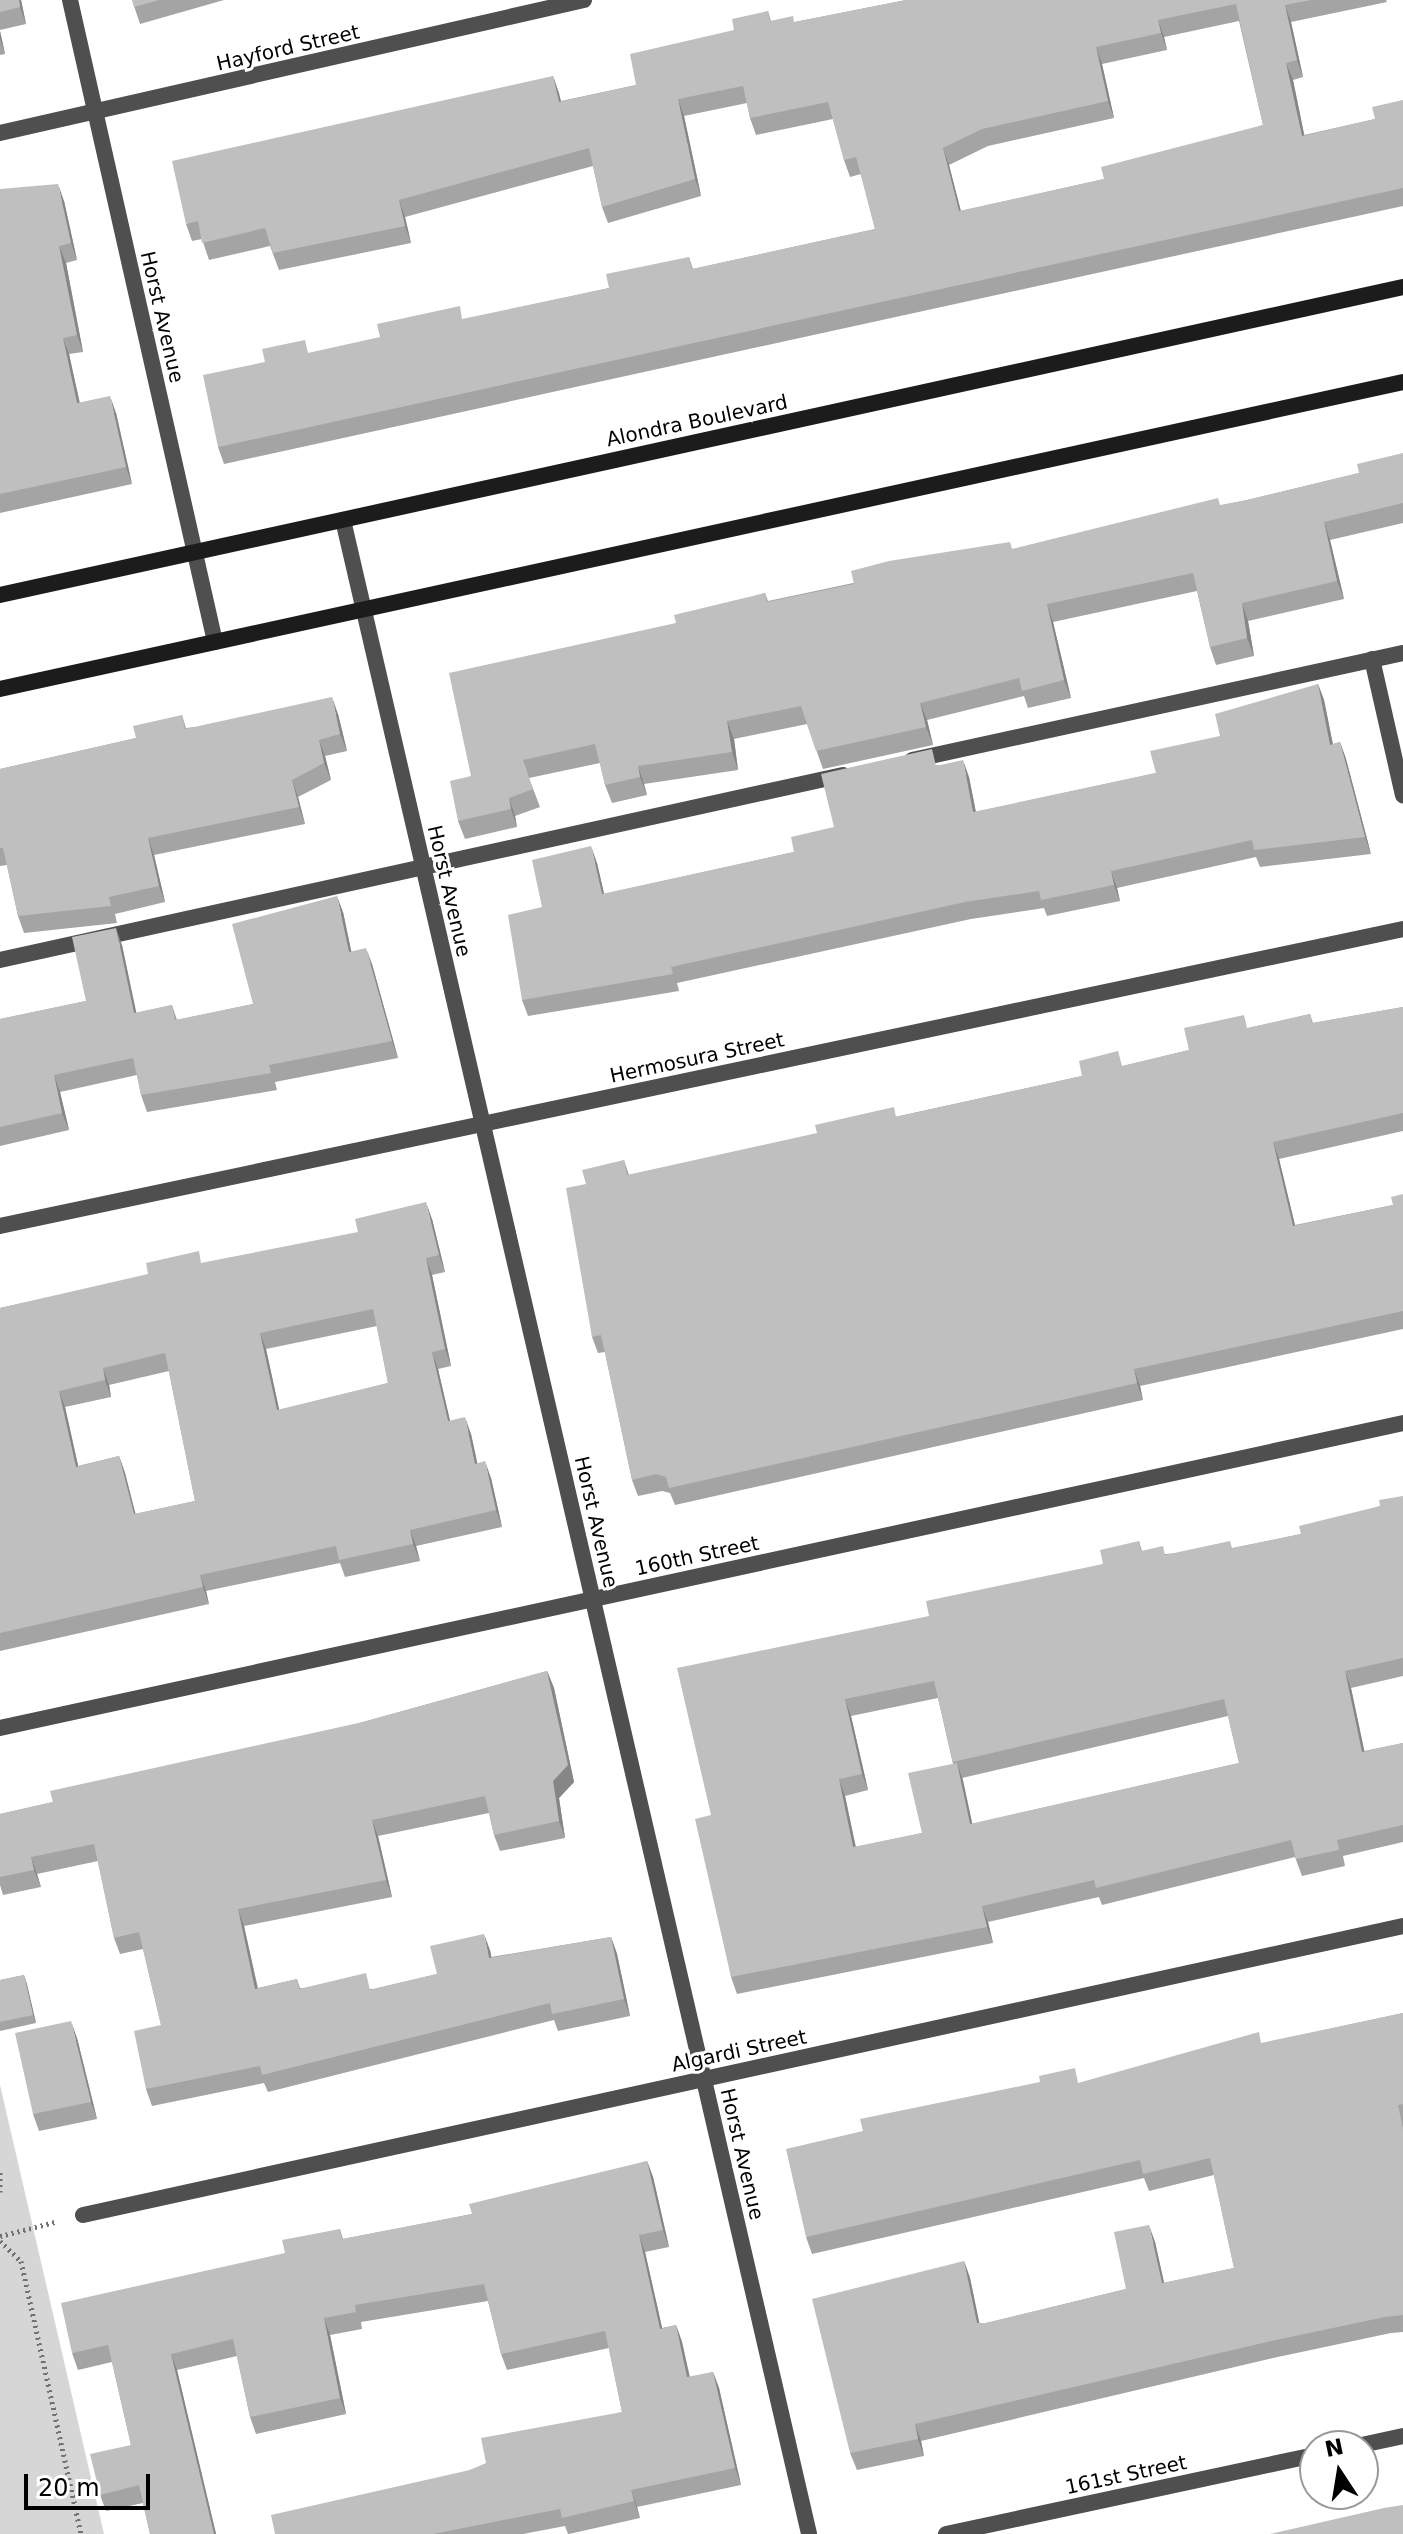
<!DOCTYPE html>
<style>
body{margin:0}
#map{position:relative;width:1403px;height:2534px;overflow:hidden;background:#fff;font-family:"DejaVu Sans",sans-serif}
div>[style]{position:absolute}
.green>*{inset:0;background:#d6d6d6}
.path>*{height:5px;margin-top:-2.5px;transform-origin:0;background:repeating-linear-gradient(90deg,#717171 0 2px,transparent 0 6px)}
.service>*{height:16px;margin:-8px;padding:0 8px;transform-origin:8px;border-radius:8px;background:#4f4f4f}
.minor>*{height:16px;margin:-8px;padding:0 8px;transform-origin:8px;border-radius:8px;background:#4f4f4f}
.tertiary>*{height:16px;margin:-8px;padding:0 8px;transform-origin:8px;border-radius:8px;background:#4f4f4f}
.secondary>*{height:16px;margin:-8px;padding:0 8px;transform-origin:8px;border-radius:8px;background:#1c1c1c}
.wall>*{inset:0;background:#a4a4a4}
.shaded-wall>*{inset:0;background:#868686}
.building>*{inset:0;background:#bfbfbf}
span{translate:-50% -50%;white-space:nowrap;text-align:center;line-height:1.15;-webkit-text-stroke:6px #fff;paint-order:stroke}
.street-label{font-size:20px;color:#000}
.north{position:absolute;left:1299px;top:2430px;width:80px;height:80px;box-sizing:border-box;background:#fff;border:2px solid #999;border-radius:50%;rotate:348deg;font-size:22px;font-weight:700;line-height:32px;text-align:center;color:#000}
.north::after{content:'';display:block;margin:auto;width:28px;height:36px;background:#000;clip-path:polygon(50% 0,100% 100%,50% 72%,0 100%)}
.scale{position:absolute;left:24px;top:2474px;width:126px;height:36px;box-sizing:border-box;border:4px solid #000;border-top:0;padding-left:10px;font-size:24px;line-height:28px;white-space:nowrap;color:#000;-webkit-text-stroke:6px #fff;paint-order:stroke}
</style>
<div id="map">
<div class="green">
<div style="clip-path:polygon(0 2085px,104px 2534px,0 2534px)"></div>
</div>
<div class="path">
<div style="left:0;top:2172px;width:20px;rotate:90deg"></div>
<div style="left:0;top:2236px;width:57px;rotate:-14.3deg"></div>
<div style="left:0;top:2241px;width:29px;rotate:44deg"></div>
<div style="left:21px;top:2261px;width:280px;rotate:77.6deg"></div>
</div>
<div class="service">
<div style="left:1372px;top:659px;width:140px;rotate:77.2deg"></div>
<div style="left:912px;top:760px;width:503px;rotate:-12.29deg"></div>
<div style="left:0;top:960px;width:863px;rotate:-12.38deg"></div>
</div>
<div class="minor">
<div style="left:70px;top:0;width:658px;rotate:77.27deg"></div>
<div style="left:0;top:133px;width:599px;rotate:-12.83deg"></div>
<div style="left:0;top:1226px;width:1434px;rotate:-11.95deg"></div>
<div style="left:0;top:1728px;width:1436px;rotate:-12.26deg"></div>
<div style="left:83px;top:2215px;width:1351px;rotate:-12.35deg"></div>
<div style="left:1357px;top:2446px;width:47px;rotate:-12.3deg"></div>
<div style="left:946px;top:2534px;width:377px;rotate:-12.1deg"></div>
</div>
<div class="tertiary">
<div style="left:343px;top:520px;width:2067px;rotate:76.97deg"></div>
</div>
<div class="secondary">
<div style="left:0;top:595px;width:1436px;rotate:-12.38deg"></div>
<div style="left:0;top:689px;width:1436px;rotate:-12.34deg"></div>
</div>
<div class="wall">
<div style="clip-path:polygon(0 0,21px 0,26px 24px,0 30px)"></div>
<div style="clip-path:polygon(132px 0,224px 0,140px 24px)"></div>
<div style="clip-path:polygon(evenodd,906px 0,1386px 0,1387px 2px,1291px 22px,1303px 77px,1293px 80px,1304px 135px,1375px 119px,1403px 100px,1403px 206px,224px 464px,218px 447px,310px 353px,609px 288px,689px 257px,693px 269px,875px 229px,861px 174px,850px 177px,844px 160px,833px 119px,756px 135px,750px 118px,747px 103px,684px 116px,701px 196px,608px 223px,602px 207px,593px 166px,405px 217px,411px 243px,279px 270px,270px 246px,209px 260px,202px 239px,192px 241px,186px 224px,553px 76px,561px 101px,636px 85px,768px 11px,771px 21px,795px 22px,906px 0,1239px 21px,1263px 125px,1104px 179px,961px 211px,949px 165px,988px 146px,1114px 118px,1102px 64px,1167px 50px,1164px 37px,1239px 21px)"></div>
<div style="clip-path:polygon(0 31px,5px 54px,0 55px)"></div>
<div style="clip-path:polygon(0 189px,64px 201px,77px 260px,66px 263px,83px 352px,69px 354px,80px 403px,116px 413px,132px 484px,0 513px)"></div>
<div style="clip-path:polygon(1403px 453px,1403px 523px,1330px 540px,1344px 599px,1248px 621px,1254px 656px,1216px 665px,1210px 647px,1197px 591px,1053px 622px,1071px 698px,1028px 708px,1024px 696px,927px 720px,933px 745px,823px 769px,807px 724px,734px 739px,738px 770px,644px 784px,647px 795px,612px 803px,605px 785px,600px 763px,529px 778px,540px 807px,515px 816px,517px 827px,465px 839px,458px 821px,471px 776px,676px 623px,765px 593px,768px 601px,1247px 500px,1359px 473px)"></div>
<div style="clip-path:polygon(1318px 684px,1324px 700px,1333px 744px,1340px 742px,1346px 759px,1371px 854px,1260px 867px,1256px 857px,1117px 888px,1120px 901px,1047px 916px,1044px 908px,971px 919px,677px 983px,679px 991px,528px 1016px,522px 1000px,542px 907px,597px 863px,604px 894px,794px 852px,937px 765px,969px 777px,976px 812px,1156px 773px,1220px 736px)"></div>
<div style="clip-path:polygon(338px 714px,347px 751px,325px 756px,331px 780px,298px 797px,305px 824px,154px 855px,165px 902px,115px 914px,117px 923px,24px 933px,18px 916px,7px 865px,0 866px,0 769px,136px 738px,182px 715px,186px 728px)"></div>
<div style="clip-path:polygon(343px 912px,351px 951px,372px 964px,398px 1058px,275px 1082px,277px 1090px,147px 1112px,141px 1095px,137px 1075px,60px 1092px,69px 1130px,0 1146px,0 1019px,86px 1001px,122px 945px,136px 1013px,172px 1005px,177px 1020px,253px 1004px)"></div>
<div style="clip-path:polygon(1403px 1007px,1403px 1131px,1279px 1159px,1295px 1225px,1393px 1205px,1403px 1194px,1403px 1329px,1140px 1386px,1143px 1400px,675px 1505px,670px 1493px,662px 1491px,638px 1496px,632px 1480px,605px 1352px,598px 1353px,592px 1337px,586px 1184px,624px 1160px,629px 1175px,1082px 1076px,1189px 1050px,1249px 1028px,1310px 1014px,1313px 1023px)"></div>
<div style="clip-path:polygon(evenodd,432px 1219px,445px 1272px,432px 1275px,451px 1366px,438px 1369px,450px 1421px,471px 1434px,477px 1463px,491px 1478px,502px 1527px,416px 1546px,420px 1561px,345px 1577px,340px 1563px,206px 1591px,209px 1604px,0 1651px,0 1308px,203px 1263px,432px 1219px,377px 1326px,388px 1383px,279px 1410px,266px 1349px,377px 1326px,432px 1219px,169px 1371px,195px 1501px,135px 1514px,125px 1473px,119px 1456px,78px 1466px,65px 1407px,111px 1397px,109px 1385px,169px 1371px)"></div>
<div style="clip-path:polygon(evenodd,1403px 1496px,1403px 1676px,1351px 1688px,1364px 1751px,1403px 1743px,1403px 1842px,1343px 1856px,1345px 1866px,1302px 1876px,1295px 1857px,1102px 1905px,1099px 1897px,988px 1922px,993px 1943px,737px 1994px,731px 1977px,711px 1815px,929px 1616px,1103px 1564px,1139px 1541px,1142px 1551px,1166px 1554px,1233px 1548px,1301px 1534px,1380px 1506px,1403px 1496px,938px 1698px,953px 1764px,922px 1833px,856px 1847px,845px 1796px,868px 1790px,851px 1716px,938px 1698px,1403px 1496px,1228px 1716px,1239px 1763px,972px 1824px,962px 1778px,1228px 1716px)"></div>
<div style="clip-path:polygon(547px 1671px,554px 1688px,574px 1782px,559px 1798px,565px 1838px,500px 1851px,494px 1835px,489px 1813px,378px 1836px,392px 1897px,244px 1926px,258px 1988px,297px 1979px,300px 1988px,373px 1989px,437px 1974px,490px 1950px,491px 1957px,611px 1937px,617px 1954px,630px 2016px,558px 2031px,554px 2020px,268px 2092px,264px 2083px,152px 2106px,146px 2089px,161px 2025px,143px 1949px,120px 1954px,114px 1938px,98px 1861px,37px 1874px,41px 1887px,3px 1895px,0 1885px,0 1814px,53px 1802px,363px 1722px)"></div>
<div style="clip-path:polygon(24px 1975px,36px 2023px,0 2031px,0 1980px)"></div>
<div style="clip-path:polygon(1403px 2013px,1403px 2332px,1391px 2333px,1273px 2358px,921px 2441px,924px 2456px,857px 2470px,850px 2453px,964px 2261px,970px 2278px,979px 2323px,986px 2323px,1126px 2289px,1155px 2242px,1164px 2283px,1234px 2268px,1214px 2175px,1149px 2191px,1144px 2178px,812px 2254px,806px 2237px,1080px 2083px)"></div>
<div style="clip-path:polygon(77px 2038px,97px 2119px,39px 2131px,33px 2114px)"></div>
<div style="clip-path:polygon(647px 2161px,653px 2177px,669px 2247px,645px 2252px,662px 2328px,676px 2325px,682px 2342px,690px 2377px,713px 2372px,719px 2388px,741px 2485px,637px 2507px,640px 2518px,569px 2534px,568px 2534px,565px 2526px,523px 2534px,275px 2534px,470px 2470px,622px 2412px,609px 2348px,507px 2370px,501px 2354px,488px 2301px,361px 2322px,362px 2329px,330px 2335px,346px 2414px,256px 2434px,250px 2417px,237px 2356px,177px 2370px,216px 2534px,150px 2534px,143px 2503px,106px 2511px,100px 2495px,131px 2445px,112px 2362px,78px 2370px,72px 2353px,340px 2229px,343px 2239px,472px 2214px)"></div>
</div>
<div class="shaded-wall">
<div style="clip-path:polygon(19px 0,21px 0,26px 24px,20px 7px)"></div>
<div style="clip-path:polygon(1285px 5px,1291px 22px,1303px 77px,1297px 60px)"></div>
<div style="clip-path:polygon(1158px 20px,1164px 37px,1167px 50px,1161px 33px)"></div>
<div style="clip-path:polygon(0 31px,5px 54px,0 39px)"></div>
<div style="clip-path:polygon(1096px 47px,1102px 64px,1114px 118px,1108px 101px)"></div>
<div style="clip-path:polygon(1286px 63px,1293px 80px,1308px 153px,1302px 136px)"></div>
<div style="clip-path:polygon(553px 76px,559px 93px,565px 119px,559px 102px)"></div>
<div style="clip-path:polygon(678px 99px,684px 116px,701px 196px,695px 179px)"></div>
<div style="clip-path:polygon(943px 148px,949px 165px,965px 228px,959px 211px)"></div>
<div style="clip-path:polygon(58px 184px,64px 201px,77px 260px,71px 243px)"></div>
<div style="clip-path:polygon(399px 200px,405px 217px,411px 243px,405px 226px)"></div>
<div style="clip-path:polygon(59px 246px,66px 263px,83px 352px,77px 335px)"></div>
<div style="clip-path:polygon(63px 338px,69px 354px,83px 420px,77px 403px)"></div>
<div style="clip-path:polygon(110px 396px,116px 413px,132px 484px,126px 467px)"></div>
<div style="clip-path:polygon(1324px 522px,1330px 540px,1344px 599px,1337px 581px)"></div>
<div style="clip-path:polygon(1242px 603px,1248px 621px,1254px 656px,1247px 638px)"></div>
<div style="clip-path:polygon(1047px 604px,1053px 622px,1071px 698px,1064px 680px)"></div>
<div style="clip-path:polygon(1318px 684px,1324px 700px,1336px 761px,1330px 745px)"></div>
<div style="clip-path:polygon(332px 697px,338px 714px,347px 751px,340px 734px)"></div>
<div style="clip-path:polygon(920px 703px,927px 720px,933px 745px,926px 727px)"></div>
<div style="clip-path:polygon(727px 721px,734px 739px,738px 770px,732px 752px)"></div>
<div style="clip-path:polygon(319px 740px,325px 756px,331px 780px,324px 763px)"></div>
<div style="clip-path:polygon(1340px 742px,1346px 759px,1371px 854px,1365px 837px)"></div>
<div style="clip-path:polygon(963px 760px,969px 777px,979px 829px,973px 812px)"></div>
<div style="clip-path:polygon(638px 766px,644px 784px,647px 795px,640px 777px)"></div>
<div style="clip-path:polygon(292px 780px,298px 797px,305px 824px,299px 807px)"></div>
<div style="clip-path:polygon(509px 798px,515px 816px,517px 827px,511px 809px)"></div>
<div style="clip-path:polygon(148px 838px,154px 855px,165px 902px,159px 886px)"></div>
<div style="clip-path:polygon(591px 846px,597px 863px,608px 911px,602px 894px)"></div>
<div style="clip-path:polygon(1111px 871px,1117px 888px,1120px 901px,1114px 885px)"></div>
<div style="clip-path:polygon(337px 896px,343px 912px,355px 969px,349px 952px)"></div>
<div style="clip-path:polygon(116px 928px,122px 945px,140px 1030px,134px 1013px)"></div>
<div style="clip-path:polygon(366px 948px,372px 964px,398px 1058px,392px 1041px)"></div>
<div style="clip-path:polygon(54px 1075px,60px 1092px,69px 1130px,62px 1113px)"></div>
<div style="clip-path:polygon(1273px 1142px,1279px 1159px,1299px 1242px,1293px 1226px)"></div>
<div style="clip-path:polygon(426px 1202px,432px 1219px,445px 1272px,439px 1255px)"></div>
<div style="clip-path:polygon(426px 1258px,432px 1275px,451px 1366px,445px 1349px)"></div>
<div style="clip-path:polygon(260px 1333px,266px 1349px,283px 1427px,277px 1410px)"></div>
<div style="clip-path:polygon(432px 1352px,438px 1369px,454px 1438px,448px 1421px)"></div>
<div style="clip-path:polygon(103px 1368px,109px 1385px,111px 1397px,105px 1380px)"></div>
<div style="clip-path:polygon(1134px 1369px,1140px 1386px,1143px 1400px,1137px 1383px)"></div>
<div style="clip-path:polygon(59px 1391px,65px 1407px,82px 1483px,76px 1467px)"></div>
<div style="clip-path:polygon(465px 1417px,471px 1434px,481px 1480px,475px 1464px)"></div>
<div style="clip-path:polygon(119px 1456px,125px 1473px,140px 1531px,134px 1514px)"></div>
<div style="clip-path:polygon(485px 1461px,491px 1478px,502px 1527px,496px 1510px)"></div>
<div style="clip-path:polygon(410px 1530px,416px 1546px,420px 1561px,413px 1544px)"></div>
<div style="clip-path:polygon(200px 1575px,206px 1591px,209px 1604px,203px 1587px)"></div>
<div style="clip-path:polygon(547px 1671px,554px 1688px,574px 1782px,559px 1798px,565px 1838px,559px 1821px,553px 1781px)"></div>
<div style="clip-path:polygon(1345px 1671px,1351px 1688px,1368px 1768px,1362px 1752px)"></div>
<div style="clip-path:polygon(845px 1699px,851px 1716px,868px 1790px,862px 1774px)"></div>
<div style="clip-path:polygon(957px 1763px,963px 1780px,976px 1841px,970px 1824px)"></div>
<div style="clip-path:polygon(839px 1779px,845px 1796px,859px 1864px,853px 1847px)"></div>
<div style="clip-path:polygon(372px 1820px,378px 1836px,392px 1897px,386px 1880px)"></div>
<div style="clip-path:polygon(31px 1857px,37px 1874px,41px 1887px,34px 1870px)"></div>
<div style="clip-path:polygon(982px 1906px,988px 1922px,993px 1943px,987px 1927px)"></div>
<div style="clip-path:polygon(238px 1909px,244px 1926px,261px 2005px,255px 1989px)"></div>
<div style="clip-path:polygon(484px 1934px,490px 1950px,495px 1974px,489px 1958px)"></div>
<div style="clip-path:polygon(611px 1937px,617px 1954px,630px 2016px,624px 1999px)"></div>
<div style="clip-path:polygon(24px 1975px,27px 1984px,36px 2023px,33px 2015px)"></div>
<div style="clip-path:polygon(71px 2021px,77px 2038px,97px 2119px,91px 2102px)"></div>
<div style="clip-path:polygon(647px 2161px,653px 2177px,669px 2247px,663px 2230px)"></div>
<div style="clip-path:polygon(1149px 2225px,1155px 2242px,1168px 2300px,1162px 2283px)"></div>
<div style="clip-path:polygon(639px 2235px,645px 2252px,666px 2345px,660px 2329px)"></div>
<div style="clip-path:polygon(964px 2261px,970px 2278px,983px 2340px,977px 2323px)"></div>
<div style="clip-path:polygon(324px 2318px,330px 2335px,346px 2414px,340px 2398px)"></div>
<div style="clip-path:polygon(676px 2325px,682px 2342px,693px 2394px,687px 2377px)"></div>
<div style="clip-path:polygon(171px 2354px,177px 2370px,216px 2534px,214px 2534px)"></div>
<div style="clip-path:polygon(713px 2372px,719px 2388px,741px 2485px,735px 2468px)"></div>
<div style="clip-path:polygon(915px 2424px,921px 2441px,924px 2456px,918px 2439px)"></div>
<div style="clip-path:polygon(631px 2490px,637px 2507px,640px 2518px,634px 2501px)"></div>
</div>
<div class="building">
<div style="clip-path:polygon(0 0,19px 0,20px 7px,0 12px)"></div>
<div style="clip-path:polygon(132px 0,159px 0,134px 7px)"></div>
<div style="clip-path:polygon(evenodd,906px 0,1311px 0,1285px 5px,1297px 60px,1286px 63px,1302px 136px,1375px 119px,1372px 107px,1403px 100px,1403px 188px,218px 447px,203px 375px,265px 362px,262px 349px,305px 340px,308px 353px,380px 337px,377px 324px,460px 306px,462px 319px,609px 288px,606px 274px,689px 257px,692px 269px,875px 229px,856px 157px,844px 160px,828px 102px,750px 118px,743px 86px,678px 99px,695px 179px,602px 207px,589px 148px,399px 200px,405px 226px,273px 253px,265px 228px,202px 243px,198px 221px,186px 224px,172px 161px,553px 76px,559px 102px,636px 85px,630px 54px,734px 30px,732px 19px,768px 11px,770px 21px,793px 16px,794px 22px,906px 0,1236px 4px,1263px 125px,1101px 167px,1104px 179px,959px 211px,943px 148px,982px 129px,1108px 101px,1096px 47px,1161px 33px,1158px 20px,1236px 4px)"></div>
<div style="clip-path:polygon(58px 184px,71px 243px,59px 246px,77px 335px,63px 338px,77px 403px,110px 396px,126px 467px,0 494px,0 189px)"></div>
<div style="clip-path:polygon(1403px 453px,1403px 503px,1324px 522px,1337px 581px,1242px 603px,1247px 638px,1210px 647px,1193px 573px,1047px 604px,1064px 680px,1022px 691px,1019px 678px,920px 703px,926px 727px,816px 751px,801px 706px,727px 721px,732px 752px,638px 766px,640px 777px,605px 785px,595px 744px,523px 760px,533px 789px,509px 798px,511px 809px,458px 821px,450px 781px,471px 776px,449px 673px,676px 623px,674px 615px,765px 593px,767px 602px,854px 584px,851px 571px,889px 561px,1010px 542px,1012px 549px,1218px 498px,1220px 505px,1247px 500px,1359px 473px,1357px 464px)"></div>
<div style="clip-path:polygon(1318px 684px,1330px 745px,1340px 742px,1365px 837px,1254px 850px,1252px 840px,1111px 871px,1114px 885px,1041px 900px,1039px 891px,965px 902px,671px 967px,673px 974px,522px 1000px,508px 915px,542px 907px,532px 860px,591px 846px,602px 894px,794px 852px,791px 837px,834px 827px,821px 774px,932px 749px,936px 766px,963px 760px,973px 812px,1156px 773px,1150px 751px,1220px 736px,1215px 714px)"></div>
<div style="clip-path:polygon(332px 697px,340px 734px,319px 740px,324px 763px,292px 780px,299px 807px,148px 838px,159px 886px,109px 897px,111px 906px,18px 916px,3px 848px,0 848px,0 769px,136px 738px,133px 726px,182px 715px,185px 729px)"></div>
<div style="clip-path:polygon(337px 896px,349px 952px,366px 948px,392px 1041px,269px 1065px,271px 1073px,141px 1095px,133px 1058px,54px 1075px,62px 1113px,0 1127px,0 1019px,86px 1001px,72px 937px,116px 928px,134px 1013px,172px 1005px,175px 1020px,253px 1004px,232px 924px)"></div>
<div style="clip-path:polygon(1403px 1007px,1403px 1113px,1273px 1142px,1293px 1226px,1393px 1205px,1391px 1197px,1403px 1194px,1403px 1311px,1134px 1369px,1137px 1383px,669px 1488px,666px 1477px,656px 1474px,632px 1480px,601px 1335px,592px 1337px,566px 1188px,586px 1184px,582px 1170px,624px 1160px,627px 1175px,817px 1133px,815px 1125px,894px 1107px,896px 1117px,1082px 1076px,1079px 1061px,1118px 1051px,1122px 1066px,1189px 1050px,1184px 1028px,1244px 1015px,1247px 1028px,1310px 1014px,1312px 1023px)"></div>
<div style="clip-path:polygon(evenodd,426px 1202px,439px 1255px,426px 1258px,445px 1349px,432px 1352px,448px 1421px,465px 1417px,475px 1464px,485px 1461px,496px 1510px,410px 1530px,413px 1544px,339px 1560px,336px 1546px,200px 1575px,203px 1587px,0 1633px,0 1308px,148px 1274px,146px 1263px,199px 1251px,201px 1263px,358px 1232px,355px 1219px,426px 1202px,373px 1309px,388px 1383px,277px 1410px,260px 1333px,373px 1309px,426px 1202px,165px 1353px,195px 1501px,134px 1514px,119px 1456px,76px 1467px,59px 1391px,105px 1380px,103px 1368px,165px 1353px)"></div>
<div style="clip-path:polygon(evenodd,1403px 1496px,1403px 1658px,1345px 1671px,1362px 1752px,1403px 1743px,1403px 1825px,1337px 1840px,1339px 1850px,1296px 1859px,1291px 1840px,1096px 1888px,1094px 1880px,982px 1906px,987px 1927px,731px 1977px,695px 1819px,711px 1815px,677px 1668px,929px 1616px,926px 1601px,1103px 1564px,1100px 1550px,1139px 1541px,1141px 1551px,1163px 1546px,1165px 1555px,1230px 1541px,1232px 1548px,1301px 1534px,1299px 1526px,1380px 1506px,1379px 1500px,1403px 1496px,934px 1681px,953px 1762px,1224px 1699px,1239px 1763px,970px 1824px,957px 1763px,908px 1773px,922px 1833px,853px 1847px,839px 1779px,862px 1774px,845px 1699px,934px 1681px)"></div>
<div style="clip-path:polygon(547px 1671px,568px 1765px,553px 1781px,559px 1821px,494px 1835px,485px 1796px,372px 1820px,386px 1880px,238px 1909px,255px 1989px,297px 1979px,299px 1989px,366px 1973px,370px 1990px,437px 1974px,430px 1946px,484px 1934px,489px 1958px,611px 1937px,624px 1999px,552px 2014px,550px 2003px,262px 2075px,260px 2066px,146px 2089px,134px 2031px,161px 2025px,139px 1932px,114px 1938px,94px 1844px,31px 1857px,34px 1870px,0 1877px,0 1814px,53px 1802px,50px 1791px,363px 1722px)"></div>
<div style="clip-path:polygon(24px 1975px,33px 2015px,0 2022px,0 1980px)"></div>
<div style="clip-path:polygon(1403px 2013px,1403px 2104px,1398px 2105px,1403px 2129px,1403px 2315px,1385px 2317px,1267px 2342px,915px 2424px,918px 2439px,850px 2453px,812px 2299px,964px 2261px,977px 2323px,986px 2323px,1126px 2289px,1114px 2232px,1149px 2225px,1162px 2283px,1234px 2268px,1210px 2158px,1143px 2174px,1140px 2160px,806px 2237px,786px 2149px,863px 2131px,860px 2119px,1040px 2082px,1039px 2076px,1075px 2068px,1078px 2083px,1259px 2032px,1261px 2043px)"></div>
<div style="clip-path:polygon(71px 2021px,91px 2102px,33px 2114px,15px 2033px)"></div>
<div style="clip-path:polygon(647px 2161px,663px 2230px,639px 2235px,660px 2329px,676px 2325px,687px 2377px,713px 2372px,735px 2468px,631px 2490px,634px 2501px,562px 2518px,560px 2509px,433px 2534px,275px 2534px,271px 2515px,470px 2470px,486px 2463px,481px 2438px,622px 2412px,605px 2331px,501px 2354px,484px 2284px,355px 2305px,356px 2312px,324px 2318px,340px 2398px,250px 2417px,233px 2339px,171px 2354px,214px 2534px,150px 2534px,139px 2485px,100px 2495px,90px 2454px,131px 2445px,108px 2345px,72px 2353px,61px 2303px,285px 2253px,282px 2240px,340px 2229px,342px 2239px,472px 2214px,469px 2204px)"></div>
<div style="clip-path:polygon(1403px 2505px,1403px 2534px,1270px 2534px,1384px 2508px)"></div>
</div>
<div class="street-label">
<span style="left:288px;top:48px;rotate:-13deg">Hayford Street</span>
<span style="left:162px;top:317px;rotate:77deg">Horst Avenue</span>
<span style="left:697px;top:421px;rotate:-12deg">Alondra Boulevard</span>
<span style="left:449px;top:891px;rotate:77deg">Horst Avenue</span>
<span style="left:697px;top:1058px;rotate:-12deg">Hermosura Street</span>
<span style="left:596px;top:1522px;rotate:77deg">Horst Avenue</span>
<span style="left:697px;top:1556px;rotate:-12deg">160th Street</span>
<span style="left:739px;top:2051px;rotate:-12deg">Algardi Street</span>
<span style="left:742px;top:2154px;rotate:77deg">Horst Avenue</span>
<span style="left:1126px;top:2475px;rotate:-12deg">161st Street</span>
</div>
<div class="north">N</div>
<div class="scale">20 m</div>
</div>
